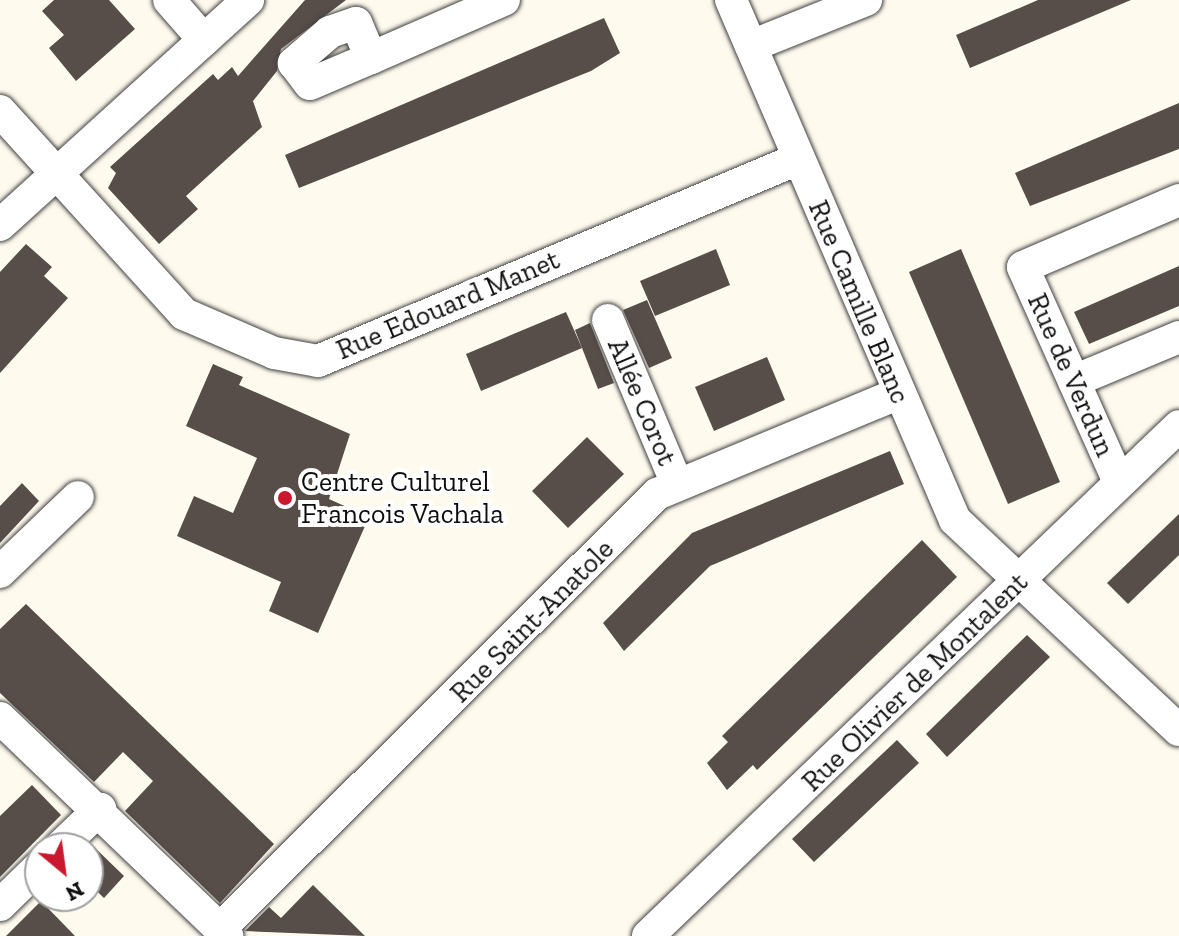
<!DOCTYPE html>
<meta charset="utf-8">
<style>
body{margin:0}
#map{position:relative;width:1179px;height:936px;overflow:hidden;background:#fffaee;font-family:"Zilla Slab",serif}
div>[style]{position:absolute}
.building>*{inset:0;background:#574d49}
.roads{filter:drop-shadow(0 0 2px #414141) drop-shadow(0 0 2px #414141)}
.minor>*{height:32px;margin:-16px;padding:0 16px;transform-origin:16px;border-radius:16px;background:#fff}
.dots>*{width:22px;height:22px;translate:-50% -50%;box-sizing:border-box;border:4px solid #fff;border-radius:50%}
span{translate:-50% -50%;white-space:nowrap;text-align:center;line-height:1.15;-webkit-text-stroke:8px #fff;paint-order:stroke}
.street-label{font-size:28px;color:#0e0e0e}
.poi-label{font-size:28px;color:#0e0e0e}
.left{translate:0 -50%;text-align:left}
.north{position:absolute;left:24px;top:832px;width:80px;height:80px;box-sizing:border-box;background:#fff;border:2px solid #9f9f9f;border-radius:50%;rotate:151deg;font-size:22px;font-weight:700;line-height:32px;text-align:center;color:#0e0e0e}
.north::after{content:'';display:block;margin:auto;width:28px;height:36px;background:#ca192f;clip-path:polygon(50% 0,100% 100%,50% 72%,0 100%)}
</style>
<div id="map">
<div class="building">
<div style="clip-path:polygon(54px 0,109px 0,135px 29px,76px 81px,49px 48px,64px 35px,42px 11px)"></div>
<div style="clip-path:polygon(305px 0,346px 0,281px 49px,277px 71px,253px 101px,262px 127px,186px 196px,198px 209px,159px 244px,108px 188px,116px 173px,110px 167px,213px 74px,218px 80px,232px 67px,238px 76px)"></div>
<div style="clip-path:polygon(1038px 0,1131px 0,970px 68px,956px 35px)"></div>
<div style="clip-path:polygon(604px 18px,620px 53px,591px 71px,299px 188px,285px 155px)"></div>
<div style="clip-path:polygon(1179px 103px,1179px 149px,1030px 206px,1015px 173px)"></div>
<div style="clip-path:polygon(26px 244px,52px 267px,44px 276px,68px 298px,0 373px,0 272px)"></div>
<div style="clip-path:polygon(716px 249px,730px 285px,655px 316px,640px 281px)"></div>
<div style="clip-path:polygon(961px 249px,1060px 482px,1008px 504px,909px 272px)"></div>
<div style="clip-path:polygon(1179px 266px,1179px 306px,1089px 344px,1074px 312px)"></div>
<div style="clip-path:polygon(647px 300px,672px 358px,649px 368px,623px 310px)"></div>
<div style="clip-path:polygon(566px 312px,582px 348px,481px 391px,466px 354px)"></div>
<div style="clip-path:polygon(590px 323px,614px 383px,598px 389px,575px 330px)"></div>
<div style="clip-path:polygon(767px 357px,785px 400px,714px 431px,695px 387px)"></div>
<div style="clip-path:polygon(213px 364px,243px 377px,239px 385px,350px 434px,329px 499px,369px 517px,318px 633px,269px 611px,281px 582px,177px 536px,194px 496px,233px 513px,257px 458px,186px 426px)"></div>
<div style="clip-path:polygon(587px 437px,624px 474px,568px 528px,532px 491px)"></div>
<div style="clip-path:polygon(890px 451px,904px 484px,710px 566px,624px 651px,603px 623px,692px 533px)"></div>
<div style="clip-path:polygon(22px 483px,39px 501px,0 543px,0 506px)"></div>
<div style="clip-path:polygon(1179px 514px,1179px 555px,1128px 604px,1107px 583px)"></div>
<div style="clip-path:polygon(922px 540px,957px 577px,757px 770px,753px 765px,727px 790px,707px 763px,728px 742px,722px 736px)"></div>
<div style="clip-path:polygon(26px 604px,274px 844px,220px 903px,125px 811px,153px 781px,123px 752px,94px 782px,0 693px,0 629px)"></div>
<div style="clip-path:polygon(1027px 635px,1050px 657px,947px 757px,926px 734px)"></div>
<div style="clip-path:polygon(897px 740px,919px 763px,814px 862px,792px 839px)"></div>
<div style="clip-path:polygon(32px 785px,61px 815px,0 877px,0 816px)"></div>
<div style="clip-path:polygon(91px 844px,124px 876px,104px 898px,88px 883px)"></div>
<div style="clip-path:polygon(313px 885px,365px 936px,245px 931px,269px 907px,281px 918px)"></div>
<div style="clip-path:polygon(41px 901px,75px 936px,6px 936px)"></div>
</div>
<div class="roads">
<div class="minor">
<div style="left:169px;top:0;width:53px;rotate:48.8deg"></div>
<div style="left:731px;top:0;width:566px;rotate:66.7deg"></div>
<div style="left:955px;top:520px;width:307px;rotate:43.2deg"></div>
<div style="left:751px;top:46px;width:124px;rotate:-21.8deg"></div>
<div style="left:371px;top:58px;width:38px;rotate:-113deg"></div>
<div style="left:356px;top:23px;width:28px;rotate:161deg"></div>
<div style="left:330px;top:32px;width:48px;rotate:139.3deg"></div>
<div style="left:294px;top:63px;width:26px;rotate:53deg"></div>
<div style="left:310px;top:84px;width:66px;rotate:-23.1deg"></div>
<div style="left:371px;top:58px;width:145px;rotate:-23.6deg"></div>
<div style="left:0;top:111px;width:274px;rotate:47.8deg"></div>
<div style="left:184px;top:314px;width:98px;rotate:23.4deg"></div>
<div style="left:274px;top:353px;width:45px;rotate:10.3deg"></div>
<div style="left:318px;top:361px;width:521px;rotate:-22.82deg"></div>
<div style="left:0;top:225px;width:335px;rotate:-42.2deg"></div>
<div style="left:608px;top:320px;width:178px;rotate:67.2deg"></div>
<div style="left:1074px;top:381px;width:114px;rotate:-22.7deg"></div>
<div style="left:1119px;top:482px;width:235px;rotate:-114.1deg"></div>
<div style="left:1023px;top:267px;width:170px;rotate:-23.2deg"></div>
<div style="left:0;top:572px;width:108px;rotate:-43.9deg"></div>
<div style="left:0;top:718px;width:315px;rotate:43.8deg"></div>
<div style="left:59px;top:848px;width:57px;rotate:-43.6deg"></div>
<div style="left:0;top:905px;width:56px;rotate:-44.3deg"></div>
<div style="left:220px;top:929px;width:617px;rotate:-44.87deg"></div>
<div style="left:657px;top:494px;width:260px;rotate:-22.6deg"></div>
<div style="left:648px;top:936px;width:736px;rotate:-43.84deg"></div>
</div>
</div>
<div class="dots">
<div style="left:285px;top:498px;background:#ca192f"></div>
</div>
<div class="street-label">
<span style="left:859px;top:302px;rotate:67deg">Rue Camille Blanc</span>
<span style="left:448px;top:305px;rotate:-23deg">Rue Edouard Manet</span>
<span style="left:1071px;top:375px;rotate:66deg">Rue de Verdun</span>
<span style="left:642px;top:402px;rotate:67deg">Allée Corot</span>
<span style="left:532px;top:621px;rotate:-45deg">Rue Saint-Anatole</span>
<span style="left:915px;top:682px;rotate:-44deg">Rue Olivier de Montalent</span>
</div>
<div class="poi-label">
<span class="left" style="left:301px;top:498px">Centre Culturel<br>Francois Vachala</span>
</div>
<div class="north">N</div>
</div>
